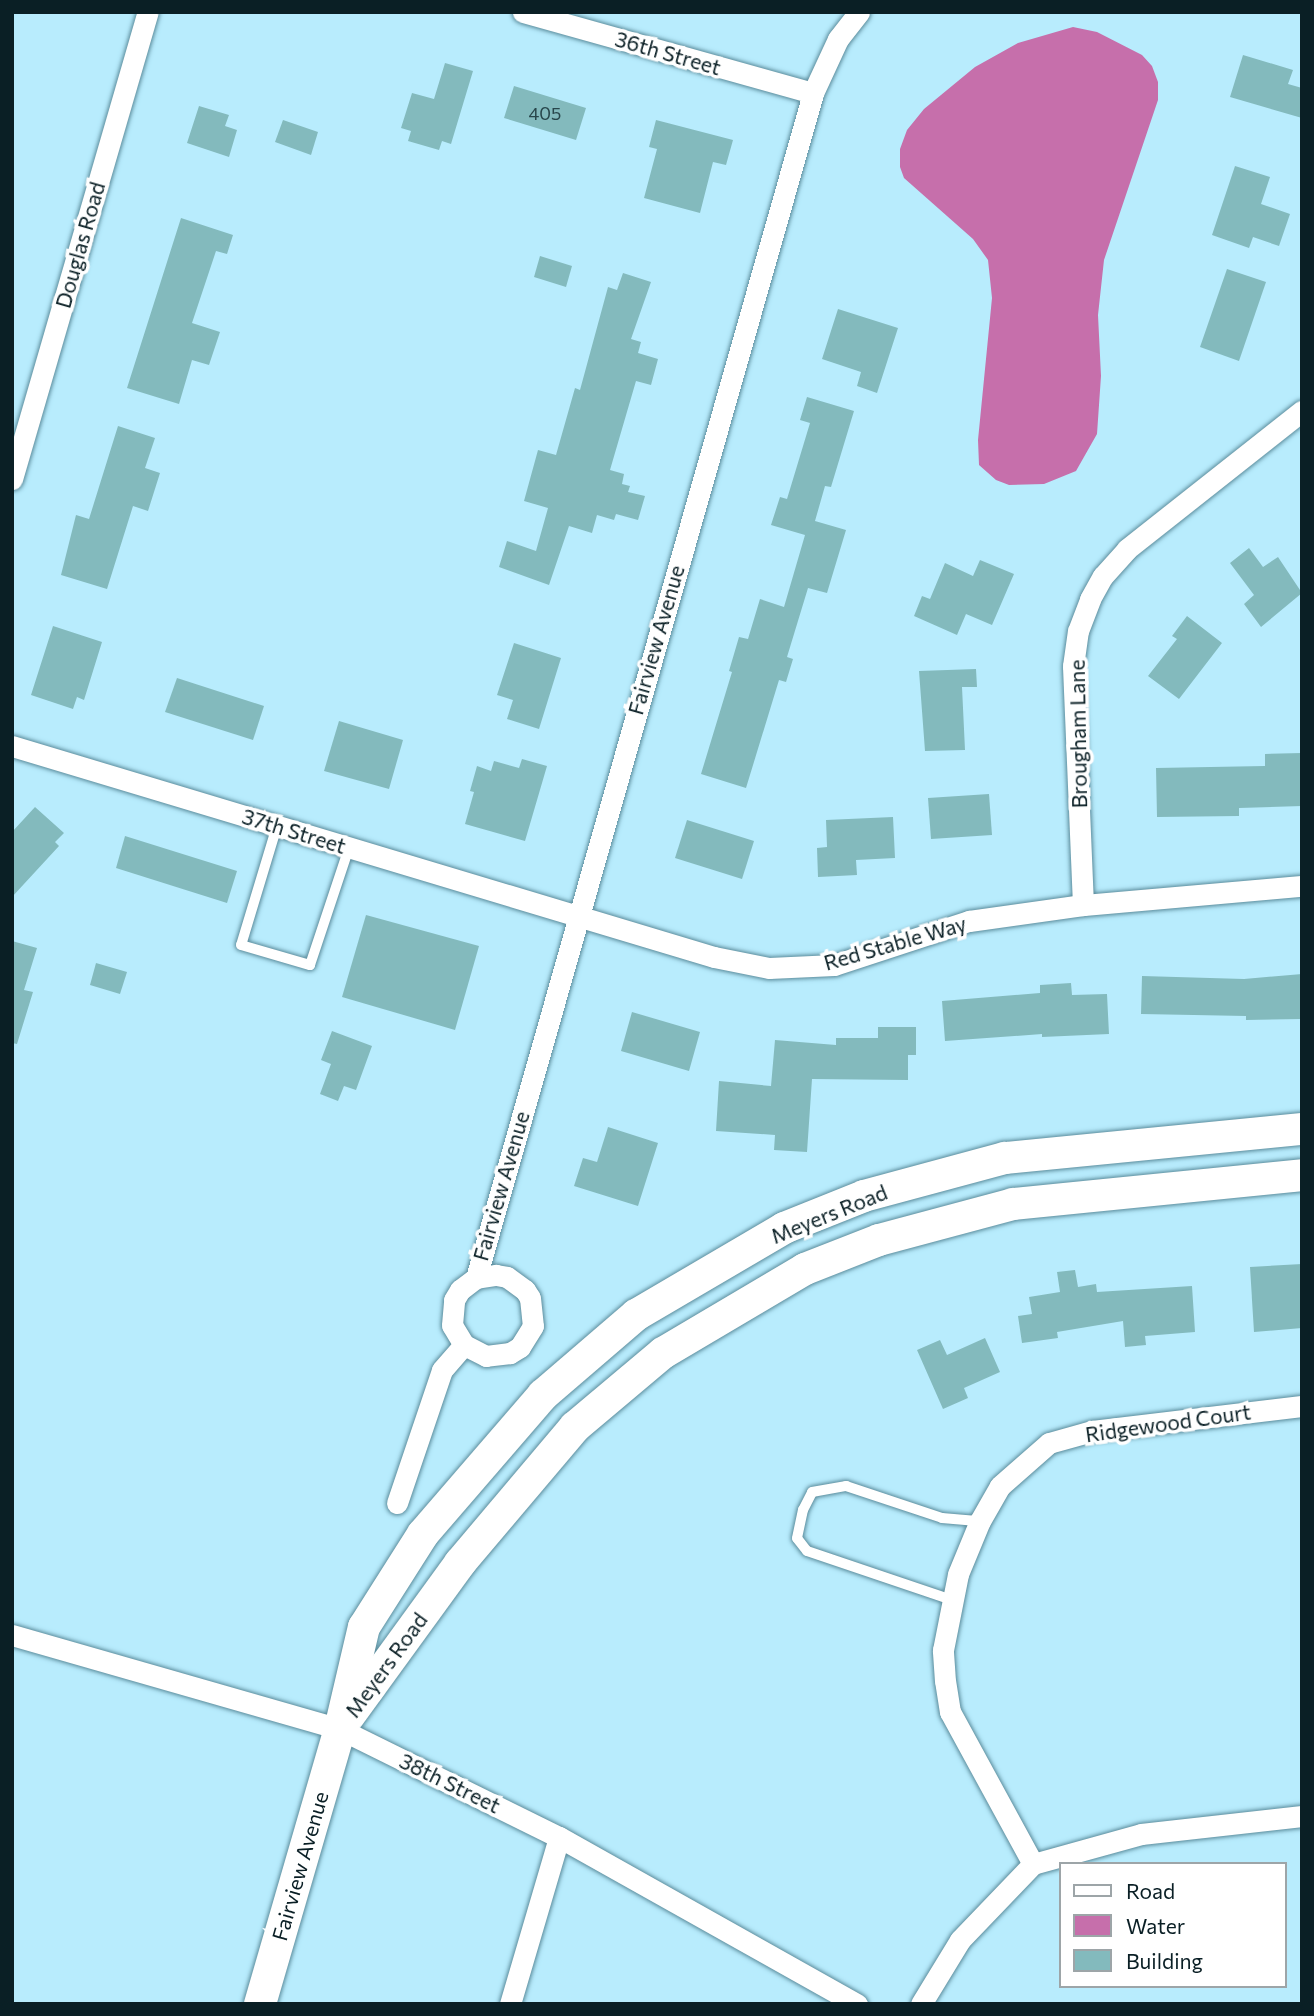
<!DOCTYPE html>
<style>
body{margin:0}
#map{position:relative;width:1314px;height:2016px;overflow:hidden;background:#b8ecfd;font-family:Commissioner,sans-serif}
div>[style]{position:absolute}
.water>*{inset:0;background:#c66fab}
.building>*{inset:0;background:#83babd}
.roads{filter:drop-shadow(0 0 2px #5b8c9c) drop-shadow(0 0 2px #5b8c9c)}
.lane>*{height:10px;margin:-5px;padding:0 5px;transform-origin:5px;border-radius:5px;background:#fff}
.street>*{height:21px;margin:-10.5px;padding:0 10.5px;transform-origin:10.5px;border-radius:10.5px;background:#fff}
.secondary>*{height:32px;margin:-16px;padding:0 16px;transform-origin:16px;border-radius:16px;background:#fff}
span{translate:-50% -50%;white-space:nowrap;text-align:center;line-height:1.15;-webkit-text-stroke:7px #fff;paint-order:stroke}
.number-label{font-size:18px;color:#28464b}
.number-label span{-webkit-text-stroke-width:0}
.street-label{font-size:21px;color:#0a1f25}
.frame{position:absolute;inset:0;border:14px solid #0a1f25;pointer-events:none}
.legend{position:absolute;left:1059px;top:1862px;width:228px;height:126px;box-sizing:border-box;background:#fff;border:2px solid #9da5a8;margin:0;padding:9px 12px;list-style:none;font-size:21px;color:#0a1f25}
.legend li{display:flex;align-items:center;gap:14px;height:35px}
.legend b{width:35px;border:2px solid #9da5a8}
</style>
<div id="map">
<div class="water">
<div style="clip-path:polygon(1073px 27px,1097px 32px,1142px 55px,1152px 66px,1158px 82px,1158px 100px,1104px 260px,1098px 315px,1101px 376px,1097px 434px,1076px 471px,1044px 484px,1009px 485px,996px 480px,979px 465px,978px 440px,992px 298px,988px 260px,973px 239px,904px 178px,900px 167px,900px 149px,907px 130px,924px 109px,975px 67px,1018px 43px)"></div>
</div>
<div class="building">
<div style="clip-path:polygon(1243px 55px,1293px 70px,1288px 84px,1302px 88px,1302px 118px,1230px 97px)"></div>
<div style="clip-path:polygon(445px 63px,473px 71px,451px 144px,442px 141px,439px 150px,408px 141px,411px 131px,401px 128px,412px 93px,434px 99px)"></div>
<div style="clip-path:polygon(514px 86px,586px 108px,576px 140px,504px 118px)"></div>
<div style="clip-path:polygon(199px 106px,229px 115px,225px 126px,237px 130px,229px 157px,187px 143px)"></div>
<div style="clip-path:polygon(283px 120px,318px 132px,311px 155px,275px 142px)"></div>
<div style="clip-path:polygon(656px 120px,733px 140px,726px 165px,713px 162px,700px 213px,644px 198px,657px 149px,649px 147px)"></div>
<div style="clip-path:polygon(1235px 166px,1270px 177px,1261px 204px,1290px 214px,1279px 246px,1253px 237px,1249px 248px,1212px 235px)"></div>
<div style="clip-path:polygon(181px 218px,233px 235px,227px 254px,216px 251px,192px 323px,220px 332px,209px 365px,192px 360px,179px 404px,127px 388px)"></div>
<div style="clip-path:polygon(540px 256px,572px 266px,566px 287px,534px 277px)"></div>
<div style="clip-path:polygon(1227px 269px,1266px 282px,1239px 361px,1200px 347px)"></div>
<div style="clip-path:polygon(623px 273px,651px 282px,631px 339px,641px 342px,638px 353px,658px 359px,651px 385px,636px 381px,610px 470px,624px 474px,622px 484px,630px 486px,628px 492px,645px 496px,638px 520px,616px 514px,614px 520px,597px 515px,592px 533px,569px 526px,549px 585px,499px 567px,507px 541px,536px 551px,548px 508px,524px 501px,538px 450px,556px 455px,575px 388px,580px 390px,608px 287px,617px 290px)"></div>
<div style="clip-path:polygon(838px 309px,898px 328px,877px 393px,857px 386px,861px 372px,822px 359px)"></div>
<div style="clip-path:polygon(807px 397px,854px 411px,831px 487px,825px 486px,815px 521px,846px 530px,827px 593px,808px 588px,787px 657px,793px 659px,786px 682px,779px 680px,746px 788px,701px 774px,732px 672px,729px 671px,739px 637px,748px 639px,760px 599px,784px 607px,805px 535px,771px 525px,780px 497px,787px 499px,810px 423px,800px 420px)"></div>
<div style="clip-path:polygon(118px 426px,155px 438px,145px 468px,160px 473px,148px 511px,133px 506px,107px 589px,61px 575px,76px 515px,89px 519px)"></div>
<div style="clip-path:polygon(1249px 548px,1263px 567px,1278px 557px,1302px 593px,1261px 627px,1244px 604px,1254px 595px,1230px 563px)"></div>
<div style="clip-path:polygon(980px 560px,1014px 574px,992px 625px,966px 614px,957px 635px,914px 616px,922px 596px,930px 599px,945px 563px,973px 576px)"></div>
<div style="clip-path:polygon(1187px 616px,1222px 643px,1179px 699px,1148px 676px,1177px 639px,1172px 636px)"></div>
<div style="clip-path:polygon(53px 626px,102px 642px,84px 700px,77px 697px,73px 709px,31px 695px)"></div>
<div style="clip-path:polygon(514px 643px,561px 658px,539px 729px,507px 719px,513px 700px,497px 695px)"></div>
<div style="clip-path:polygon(976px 669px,977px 687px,962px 687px,965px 750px,925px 751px,919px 671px)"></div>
<div style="clip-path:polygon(177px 678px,264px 706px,253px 740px,165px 712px)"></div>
<div style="clip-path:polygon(339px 721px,403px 740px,389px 789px,324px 771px)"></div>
<div style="clip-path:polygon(1302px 753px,1302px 806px,1239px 808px,1239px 816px,1157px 817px,1156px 768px,1265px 766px,1265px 754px)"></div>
<div style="clip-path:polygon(522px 759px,547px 766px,525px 841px,465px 824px,474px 792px,470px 791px,477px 766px,491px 771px,494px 761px,519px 768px)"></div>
<div style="clip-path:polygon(989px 794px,992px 835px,931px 839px,928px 798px)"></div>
<div style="clip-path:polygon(35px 807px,64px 833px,55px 842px,59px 846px,12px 897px,12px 832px)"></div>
<div style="clip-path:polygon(893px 817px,895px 858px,856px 860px,857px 875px,818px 877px,817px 848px,827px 847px,826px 820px)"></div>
<div style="clip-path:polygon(687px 820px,754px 841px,742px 879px,675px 858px)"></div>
<div style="clip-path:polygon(125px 836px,237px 871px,227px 903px,116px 868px)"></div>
<div style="clip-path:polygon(366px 915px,479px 946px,455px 1030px,342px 997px)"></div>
<div style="clip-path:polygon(12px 941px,37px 948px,24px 990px,33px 992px,17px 1044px,12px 1043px)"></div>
<div style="clip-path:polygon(96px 963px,127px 972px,120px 994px,90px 985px)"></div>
<div style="clip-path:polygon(1302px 974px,1302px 1019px,1246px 1020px,1246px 1016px,1141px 1014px,1142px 976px,1244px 979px)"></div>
<div style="clip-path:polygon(1071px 983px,1072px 995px,1107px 994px,1109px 1034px,1042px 1037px,1042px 1034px,945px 1041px,942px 1001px,1040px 993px,1040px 985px)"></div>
<div style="clip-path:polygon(632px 1012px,700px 1032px,689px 1071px,621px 1051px)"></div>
<div style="clip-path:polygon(878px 1027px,916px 1027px,916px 1055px,908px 1055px,908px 1080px,812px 1079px,807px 1152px,774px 1150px,775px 1135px,716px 1131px,719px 1081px,771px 1086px,775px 1040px,836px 1045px,836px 1038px,878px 1038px)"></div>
<div style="clip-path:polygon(332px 1031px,372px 1046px,356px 1090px,344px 1086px,338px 1101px,320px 1094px,331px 1064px,321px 1060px)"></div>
<div style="clip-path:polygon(608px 1127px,658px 1143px,638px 1206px,574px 1186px,583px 1158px,597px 1162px)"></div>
<div style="clip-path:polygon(1302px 1264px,1302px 1328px,1254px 1332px,1250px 1267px)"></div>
<div style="clip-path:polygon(1075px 1270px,1078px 1287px,1096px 1284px,1097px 1292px,1192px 1286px,1195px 1332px,1145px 1336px,1146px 1345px,1125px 1347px,1123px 1321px,1057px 1332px,1058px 1338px,1022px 1343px,1018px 1316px,1032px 1314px,1029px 1297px,1060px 1292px,1057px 1272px)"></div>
<div style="clip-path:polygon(985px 1338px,1000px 1372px,964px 1388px,968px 1398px,943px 1409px,917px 1350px,940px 1340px,947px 1355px)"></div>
</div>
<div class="roads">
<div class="lane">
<div style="left:277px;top:826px;width:124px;rotate:106.8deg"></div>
<div style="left:241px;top:945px;width:72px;rotate:16.2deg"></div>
<div style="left:310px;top:965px;width:123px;rotate:-71.6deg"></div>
<div style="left:952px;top:1600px;width:153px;rotate:-161.3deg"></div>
<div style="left:807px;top:1551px;width:16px;rotate:-128deg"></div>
<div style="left:797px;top:1538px;width:29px;rotate:-78deg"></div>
<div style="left:803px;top:1510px;width:20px;rotate:-63deg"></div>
<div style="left:812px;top:1492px;width:35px;rotate:-10deg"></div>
<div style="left:846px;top:1486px;width:101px;rotate:18.4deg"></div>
<div style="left:942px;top:1518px;width:38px;rotate:5deg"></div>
</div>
<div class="street">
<div style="left:523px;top:12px;width:301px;rotate:15.6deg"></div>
<div style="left:12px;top:479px;width:486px;rotate:-73.8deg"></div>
<div style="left:12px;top:746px;width:733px;rotate:16.73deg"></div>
<div style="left:714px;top:957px;width:56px;rotate:11.3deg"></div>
<div style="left:769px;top:968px;width:65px;rotate:-2.6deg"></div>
<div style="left:834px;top:965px;width:142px;rotate:-18.1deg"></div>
<div style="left:969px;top:921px;width:115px;rotate:-8deg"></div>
<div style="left:1083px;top:905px;width:220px;rotate:-5deg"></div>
<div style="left:1083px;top:905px;width:239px;rotate:-92.4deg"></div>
<div style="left:1073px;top:666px;width:35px;rotate:-82deg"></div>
<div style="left:1078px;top:631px;width:34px;rotate:-69deg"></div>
<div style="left:1090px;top:599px;width:26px;rotate:-61deg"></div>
<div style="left:1103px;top:576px;width:36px;rotate:-48deg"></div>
<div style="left:1127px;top:549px;width:223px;rotate:-38.3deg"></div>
<div style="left:476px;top:1278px;width:20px;rotate:-9deg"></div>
<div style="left:496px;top:1275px;width:11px;rotate:10deg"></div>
<div style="left:507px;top:1277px;width:22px;rotate:36deg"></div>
<div style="left:525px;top:1290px;width:9px;rotate:58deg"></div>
<div style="left:530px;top:1298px;width:28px;rotate:84deg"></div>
<div style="left:533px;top:1326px;width:25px;rotate:122deg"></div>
<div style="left:520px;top:1347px;width:12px;rotate:149deg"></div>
<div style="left:510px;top:1353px;width:24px;rotate:173deg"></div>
<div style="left:486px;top:1356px;width:25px;rotate:-153deg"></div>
<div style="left:464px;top:1345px;width:23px;rotate:-121deg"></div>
<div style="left:452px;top:1325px;width:25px;rotate:-85deg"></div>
<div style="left:454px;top:1300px;width:12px;rotate:-59deg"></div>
<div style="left:460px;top:1290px;width:20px;rotate:-37deg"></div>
<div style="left:476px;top:1278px;width:1232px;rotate:-74.12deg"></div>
<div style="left:813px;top:93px;width:60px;rotate:-65.2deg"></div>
<div style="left:838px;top:39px;width:34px;rotate:-52deg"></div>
<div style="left:397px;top:1503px;width:140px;rotate:-71.3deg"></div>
<div style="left:442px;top:1370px;width:33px;rotate:-49deg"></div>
<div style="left:12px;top:1635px;width:341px;rotate:16deg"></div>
<div style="left:340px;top:1729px;width:244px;rotate:26.3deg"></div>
<div style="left:559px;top:1837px;width:342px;rotate:29.3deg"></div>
<div style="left:1033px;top:1864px;width:173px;rotate:-118.6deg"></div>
<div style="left:950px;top:1712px;width:31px;rotate:-99deg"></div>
<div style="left:945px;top:1681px;width:31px;rotate:-94deg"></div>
<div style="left:943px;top:1650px;width:77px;rotate:-78.8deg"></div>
<div style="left:958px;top:1574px;width:57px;rotate:-67.5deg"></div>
<div style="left:980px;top:1521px;width:40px;rotate:-60.3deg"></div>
<div style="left:1000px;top:1486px;width:65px;rotate:-41.3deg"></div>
<div style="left:1049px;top:1443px;width:45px;rotate:-15.6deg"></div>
<div style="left:1092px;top:1431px;width:211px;rotate:-6.8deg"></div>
<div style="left:510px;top:2004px;width:174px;rotate:-73.6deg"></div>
<div style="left:921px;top:2004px;width:75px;rotate:-58.6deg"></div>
<div style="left:960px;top:1940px;width:105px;rotate:-46.2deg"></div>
<div style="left:1033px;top:1864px;width:112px;rotate:-15.5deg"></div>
<div style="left:1141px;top:1834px;width:162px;rotate:-6.4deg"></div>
</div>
<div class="secondary">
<div style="left:349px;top:1716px;width:189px;rotate:-54deg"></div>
<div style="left:460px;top:1563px;width:178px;rotate:-49.8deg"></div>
<div style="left:575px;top:1427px;width:115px;rotate:-40.1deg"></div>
<div style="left:663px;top:1353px;width:165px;rotate:-30.6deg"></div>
<div style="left:805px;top:1269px;width:79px;rotate:-21.4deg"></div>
<div style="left:879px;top:1240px;width:139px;rotate:-15deg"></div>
<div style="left:1013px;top:1204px;width:290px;rotate:-5.7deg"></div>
<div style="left:260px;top:2004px;width:286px;rotate:-73.8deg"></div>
<div style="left:340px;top:1729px;width:105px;rotate:-76.8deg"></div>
<div style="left:364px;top:1627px;width:110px;rotate:-57.6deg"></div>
<div style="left:423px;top:1534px;width:184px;rotate:-49.2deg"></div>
<div style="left:543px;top:1395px;width:123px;rotate:-40.7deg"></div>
<div style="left:636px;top:1315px;width:172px;rotate:-30.4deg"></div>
<div style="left:784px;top:1228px;width:86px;rotate:-21.8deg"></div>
<div style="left:864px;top:1196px;width:146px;rotate:-15.1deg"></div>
<div style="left:1005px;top:1158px;width:298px;rotate:-5.6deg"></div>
</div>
</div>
<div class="number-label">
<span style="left:545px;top:113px">405</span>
</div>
<div class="street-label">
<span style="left:668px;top:53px;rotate:16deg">36th Street</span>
<span style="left:80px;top:245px;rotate:-74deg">Douglas Road</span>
<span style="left:656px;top:640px;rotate:-74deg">Fairview Avenue</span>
<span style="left:1078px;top:734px;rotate:-91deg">Brougham Lane</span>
<span style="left:294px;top:831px;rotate:17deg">37th Street</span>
<span style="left:895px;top:943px;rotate:-16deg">Red Stable Way</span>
<span style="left:501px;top:1186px;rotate:-74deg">Fairview Avenue</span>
<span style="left:829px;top:1214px;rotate:-22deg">Meyers Road</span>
<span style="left:1168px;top:1423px;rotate:-8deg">Ridgewood Court</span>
<span style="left:386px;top:1665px;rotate:-54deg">Meyers Road</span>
<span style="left:450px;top:1783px;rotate:26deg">38th Street</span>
<span style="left:300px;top:1866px;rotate:-74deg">Fairview Avenue</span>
</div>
<div class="frame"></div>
<ul class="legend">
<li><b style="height:9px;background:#fff"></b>Road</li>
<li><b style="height:19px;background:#c66fab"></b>Water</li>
<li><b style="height:19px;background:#83babd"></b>Building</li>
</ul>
</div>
